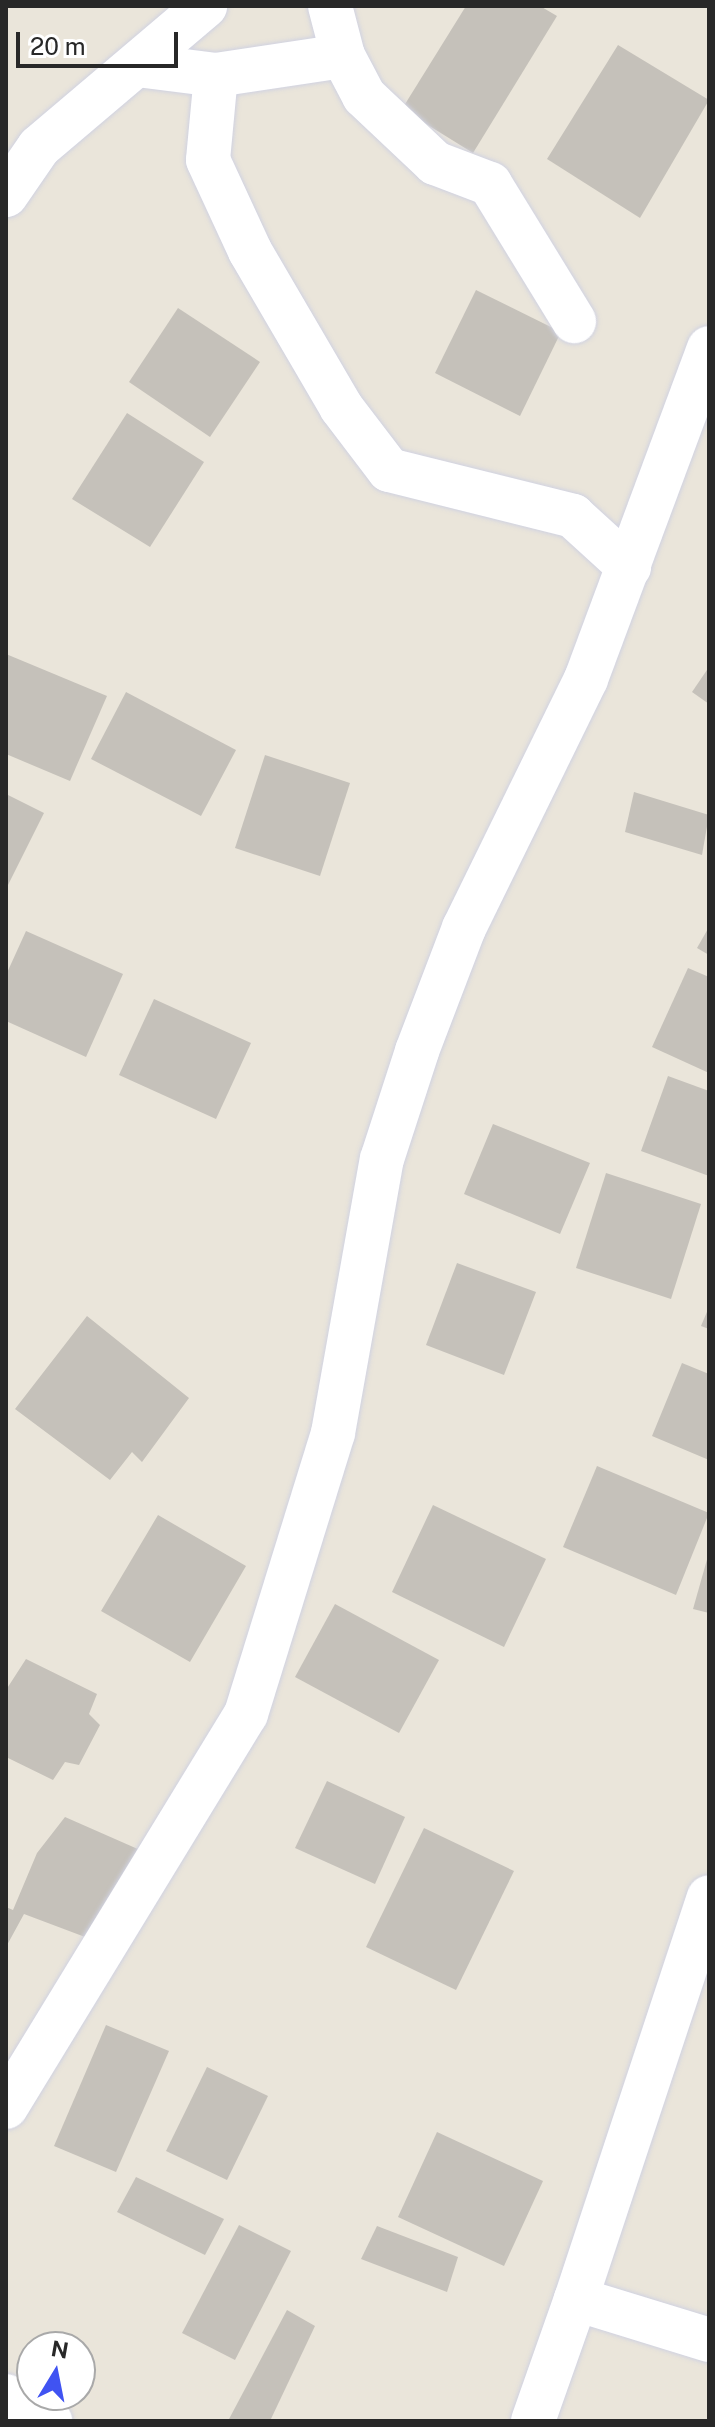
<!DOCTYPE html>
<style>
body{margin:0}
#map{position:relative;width:715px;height:2427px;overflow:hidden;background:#eae5da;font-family:"Public Sans",sans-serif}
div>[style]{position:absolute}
.building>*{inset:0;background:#c5c1ba}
.roads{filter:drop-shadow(0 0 2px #d0d2e1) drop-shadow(0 0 2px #d0d2e1)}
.minor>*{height:44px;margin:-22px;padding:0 22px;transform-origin:22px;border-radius:22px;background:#fff}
span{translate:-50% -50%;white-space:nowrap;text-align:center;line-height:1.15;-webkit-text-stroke:6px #fff;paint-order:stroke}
.frame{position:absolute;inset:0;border:8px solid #282828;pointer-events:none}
.north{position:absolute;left:16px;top:2331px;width:80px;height:80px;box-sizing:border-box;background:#fff;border:2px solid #a9a9a9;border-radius:50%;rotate:10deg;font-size:22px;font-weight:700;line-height:32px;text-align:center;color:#282828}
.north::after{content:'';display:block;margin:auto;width:28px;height:36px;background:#4053f2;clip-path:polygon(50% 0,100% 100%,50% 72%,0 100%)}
.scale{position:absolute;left:16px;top:32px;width:162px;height:36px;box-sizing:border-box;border:4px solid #282828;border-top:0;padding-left:10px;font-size:24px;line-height:28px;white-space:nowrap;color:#282828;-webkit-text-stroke:6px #fff;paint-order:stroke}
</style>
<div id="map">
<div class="building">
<div style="clip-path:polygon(466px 6px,540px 6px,557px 16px,473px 153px,402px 109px)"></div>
<div style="clip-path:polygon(618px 45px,709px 100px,640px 218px,547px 159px)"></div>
<div style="clip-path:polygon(476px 290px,561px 332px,520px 416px,435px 373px)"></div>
<div style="clip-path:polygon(178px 308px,260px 362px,210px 437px,129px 382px)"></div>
<div style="clip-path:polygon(127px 413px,204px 462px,150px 547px,72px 499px)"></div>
<div style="clip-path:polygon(6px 654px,107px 696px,70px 781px,6px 754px)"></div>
<div style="clip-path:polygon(709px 667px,709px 704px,692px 692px)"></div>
<div style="clip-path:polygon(126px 692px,236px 750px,201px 816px,91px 759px)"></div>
<div style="clip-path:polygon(265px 755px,350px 783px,320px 876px,235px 848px)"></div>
<div style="clip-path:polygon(634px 792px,709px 815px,702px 855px,625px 832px)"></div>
<div style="clip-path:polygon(6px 794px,44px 813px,6px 889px)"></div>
<div style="clip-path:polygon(709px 927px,709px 955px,697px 948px)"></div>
<div style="clip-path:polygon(26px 931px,123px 974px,86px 1057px,6px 1021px,6px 975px)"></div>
<div style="clip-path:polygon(688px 968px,709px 977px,709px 1073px,652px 1047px)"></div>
<div style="clip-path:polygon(154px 999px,251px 1043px,216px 1119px,119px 1075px)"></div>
<div style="clip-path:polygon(668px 1076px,709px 1091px,709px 1176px,641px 1151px)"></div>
<div style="clip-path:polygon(493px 1124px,590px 1163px,560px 1234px,464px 1194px)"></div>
<div style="clip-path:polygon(606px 1173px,701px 1204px,671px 1299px,576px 1268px)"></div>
<div style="clip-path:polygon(457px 1263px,536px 1292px,504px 1375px,426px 1345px)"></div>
<div style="clip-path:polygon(709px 1307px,709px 1329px,701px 1326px)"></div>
<div style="clip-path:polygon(87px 1316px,189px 1398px,142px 1462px,132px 1452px,110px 1480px,15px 1409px)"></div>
<div style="clip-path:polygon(682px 1363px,709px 1374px,709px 1460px,652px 1436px)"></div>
<div style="clip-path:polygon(597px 1466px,709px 1513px,676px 1595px,563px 1547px)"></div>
<div style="clip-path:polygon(433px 1505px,546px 1559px,504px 1647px,392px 1592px)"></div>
<div style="clip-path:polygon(158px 1515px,246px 1566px,190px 1662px,101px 1611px)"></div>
<div style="clip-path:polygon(708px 1556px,709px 1556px,709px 1613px,693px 1609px)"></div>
<div style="clip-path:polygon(335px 1604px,439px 1660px,399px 1733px,295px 1677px)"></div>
<div style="clip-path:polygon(26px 1659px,97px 1694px,89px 1714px,100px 1725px,79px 1765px,65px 1762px,53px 1780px,6px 1757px,6px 1690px)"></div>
<div style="clip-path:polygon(327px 1781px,405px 1817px,375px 1884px,295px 1848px)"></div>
<div style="clip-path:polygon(65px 1817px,140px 1850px,93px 1940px,24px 1914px,6px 1947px,6px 1907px,13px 1910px,37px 1853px)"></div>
<div style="clip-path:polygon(424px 1828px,514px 1871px,456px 1990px,366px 1947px)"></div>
<div style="clip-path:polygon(106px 2025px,169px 2051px,116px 2172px,54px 2146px)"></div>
<div style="clip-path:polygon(207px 2067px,268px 2096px,227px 2180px,166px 2151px)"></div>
<div style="clip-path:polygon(437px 2132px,543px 2181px,504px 2266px,398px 2217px)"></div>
<div style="clip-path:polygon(136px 2177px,224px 2219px,205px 2255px,117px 2212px)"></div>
<div style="clip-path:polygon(239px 2225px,291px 2251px,235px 2360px,182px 2333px)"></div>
<div style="clip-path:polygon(377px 2226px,458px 2257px,447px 2292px,361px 2259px)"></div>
<div style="clip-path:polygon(287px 2310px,315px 2326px,270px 2421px,229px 2419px)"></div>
</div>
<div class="roads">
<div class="minor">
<div style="left:330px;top:6px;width:52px;rotate:75.4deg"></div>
<div style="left:343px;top:56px;width:45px;rotate:62.3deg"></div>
<div style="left:364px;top:96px;width:98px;rotate:43.3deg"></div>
<div style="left:435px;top:163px;width:59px;rotate:20.9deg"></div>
<div style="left:490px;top:184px;width:161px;rotate:58.5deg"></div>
<div style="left:137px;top:65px;width:80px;rotate:7.2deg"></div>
<div style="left:216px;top:75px;width:85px;rotate:95.4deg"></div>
<div style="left:208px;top:160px;width:100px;rotate:65.2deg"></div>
<div style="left:250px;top:251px;width:181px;rotate:59.7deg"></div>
<div style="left:341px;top:407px;width:79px;rotate:52.7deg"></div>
<div style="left:389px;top:470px;width:190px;rotate:14deg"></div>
<div style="left:573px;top:516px;width:76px;rotate:42.3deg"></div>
<div style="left:216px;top:75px;width:128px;rotate:-8.5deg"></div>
<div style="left:6px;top:195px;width:58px;rotate:-55.5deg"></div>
<div style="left:39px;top:147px;width:218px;rotate:-40.3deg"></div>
<div style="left:6px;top:2107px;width:460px;rotate:-58.6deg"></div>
<div style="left:246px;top:1714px;width:294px;rotate:-72.8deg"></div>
<div style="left:333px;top:1433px;width:278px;rotate:-79.9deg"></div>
<div style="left:382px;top:1159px;width:114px;rotate:-72deg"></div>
<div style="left:417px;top:1051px;width:132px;rotate:-69.1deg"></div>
<div style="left:464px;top:928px;width:277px;rotate:-63.9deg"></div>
<div style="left:586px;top:679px;width:353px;rotate:-69.6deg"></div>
<div style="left:576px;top:2299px;width:423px;rotate:-71.7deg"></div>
<div style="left:6px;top:2396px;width:51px;rotate:29.6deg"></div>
<div style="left:533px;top:2421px;width:129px;rotate:-70.6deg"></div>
<div style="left:576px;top:2299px;width:139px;rotate:17.1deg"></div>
</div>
</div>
<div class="frame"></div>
<div class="north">N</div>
<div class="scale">20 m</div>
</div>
